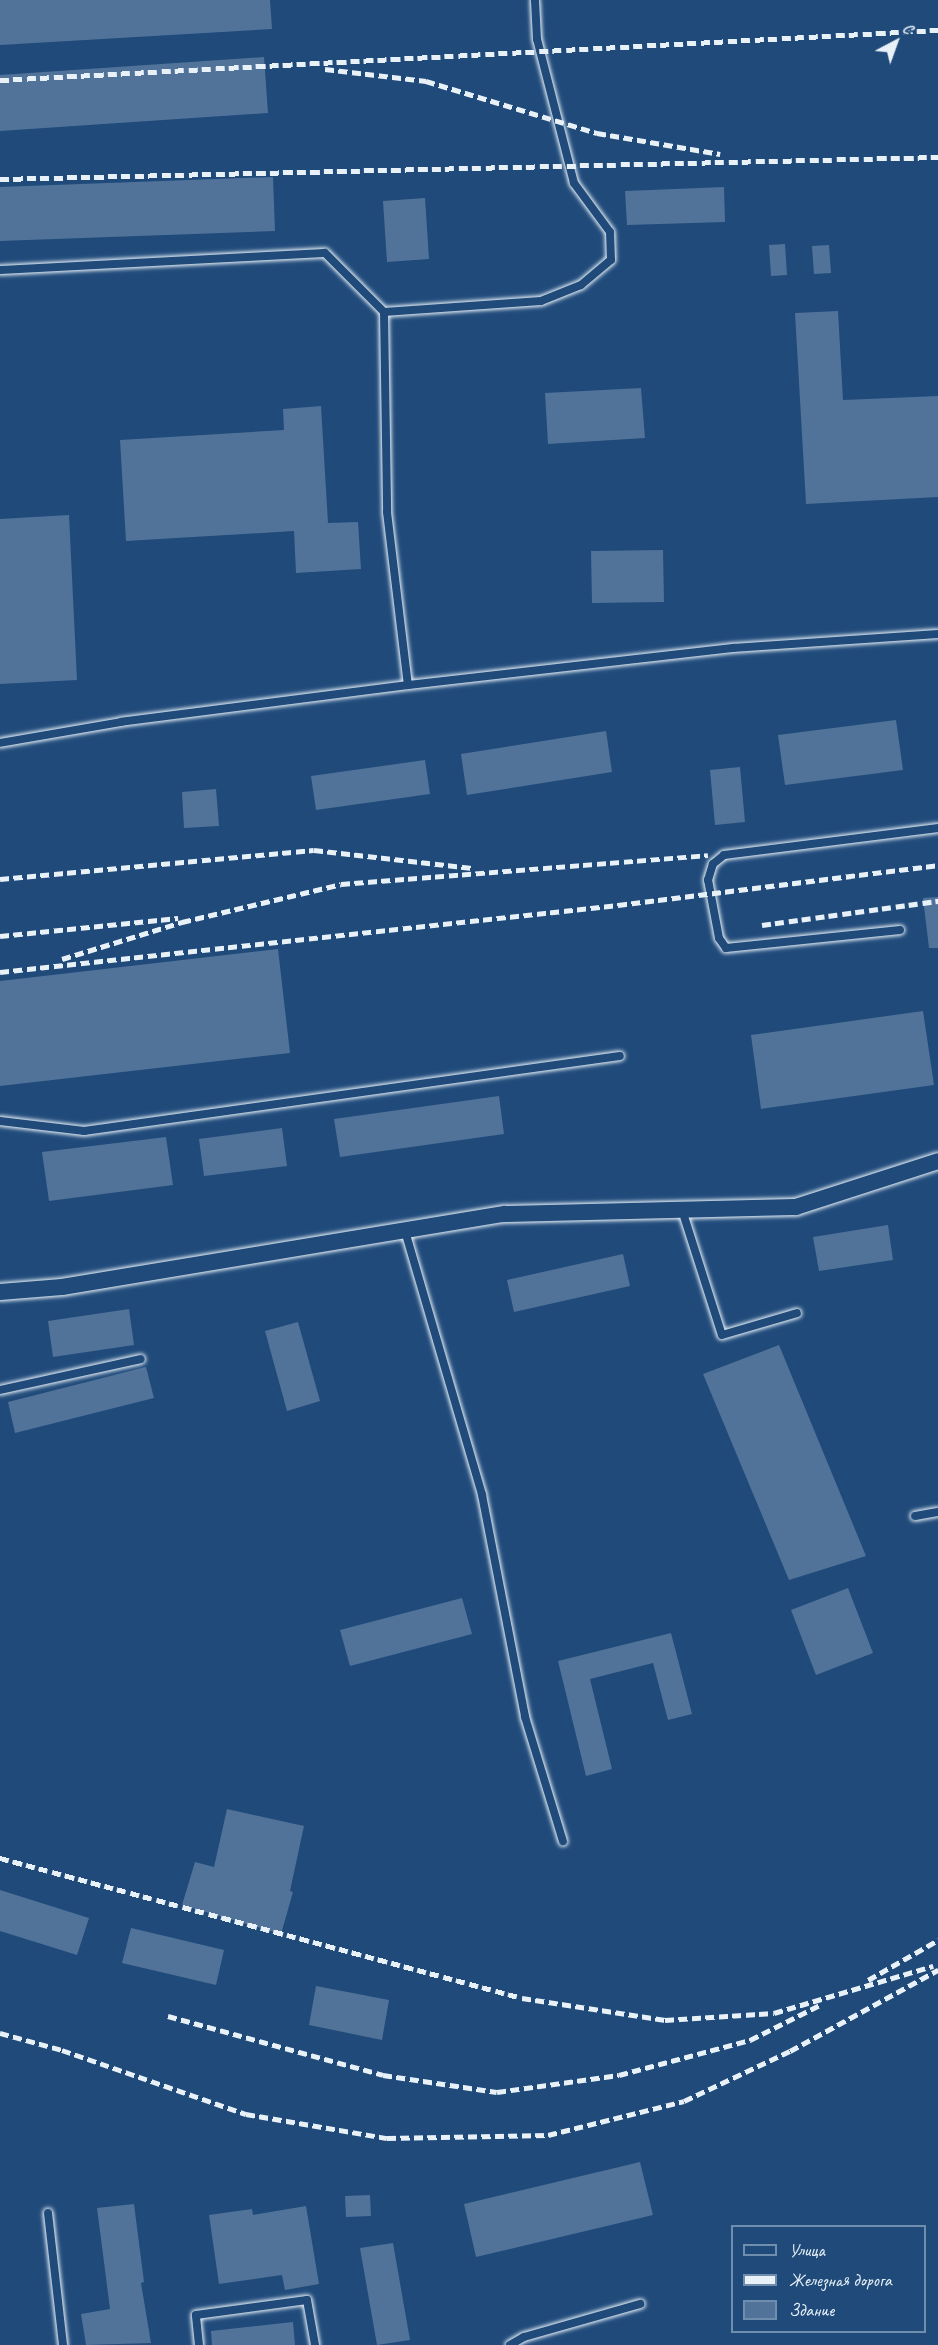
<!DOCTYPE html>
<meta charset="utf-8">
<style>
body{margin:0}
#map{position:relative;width:938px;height:2345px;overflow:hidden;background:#1f4a7a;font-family:Caveat,sans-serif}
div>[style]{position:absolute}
.building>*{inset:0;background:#517399}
.roads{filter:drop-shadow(0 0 2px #e8f1f8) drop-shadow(0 0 2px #e8f1f8)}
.lane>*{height:8px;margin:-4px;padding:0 4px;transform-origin:4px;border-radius:4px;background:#1f4a7a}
.street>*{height:16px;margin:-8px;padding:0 8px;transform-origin:8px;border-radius:8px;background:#1f4a7a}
.rail>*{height:4.5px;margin-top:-2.25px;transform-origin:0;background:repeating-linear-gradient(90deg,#e8f1f8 0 9px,transparent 0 13.5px)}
span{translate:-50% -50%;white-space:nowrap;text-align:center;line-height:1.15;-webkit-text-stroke:5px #1f4a7a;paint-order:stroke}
.legend{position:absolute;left:731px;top:2225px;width:195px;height:108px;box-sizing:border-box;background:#1f4a7a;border:2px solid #6f8dac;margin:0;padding:8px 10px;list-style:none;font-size:18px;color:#e8f1f8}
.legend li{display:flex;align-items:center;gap:12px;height:30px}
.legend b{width:30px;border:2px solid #6f8dac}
.north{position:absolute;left:866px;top:12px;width:60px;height:60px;-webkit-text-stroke:4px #1f4a7a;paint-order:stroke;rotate:41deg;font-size:16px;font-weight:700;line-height:24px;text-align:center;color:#e8f1f8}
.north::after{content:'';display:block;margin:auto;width:21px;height:27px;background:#e8f1f8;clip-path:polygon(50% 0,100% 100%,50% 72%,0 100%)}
</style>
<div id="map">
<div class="building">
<div style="clip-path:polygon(0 0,270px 0,272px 29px,0 45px)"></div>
<div style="clip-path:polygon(264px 57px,268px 113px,0 131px,0 75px)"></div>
<div style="clip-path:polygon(273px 177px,275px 231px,0 241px,0 187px)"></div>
<div style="clip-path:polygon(724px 187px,725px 222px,627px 225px,625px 191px)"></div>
<div style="clip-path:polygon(425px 198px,429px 259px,387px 262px,383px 201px)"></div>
<div style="clip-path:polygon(785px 244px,787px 275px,771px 276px,769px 245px)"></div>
<div style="clip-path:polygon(829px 245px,831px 273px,814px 274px,812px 246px)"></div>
<div style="clip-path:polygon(838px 311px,843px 400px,938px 396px,938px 497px,806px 504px,795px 313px)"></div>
<div style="clip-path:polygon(641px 388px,645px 438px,548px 444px,545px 393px)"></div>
<div style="clip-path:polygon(321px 406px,328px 523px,358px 522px,361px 569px,296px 573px,294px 531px,126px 541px,120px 440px,284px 430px,283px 409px)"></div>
<div style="clip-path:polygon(69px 515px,77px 680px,0 684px,0 519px)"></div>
<div style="clip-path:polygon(663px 550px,664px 602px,592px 603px,591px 551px)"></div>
<div style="clip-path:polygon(896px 720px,903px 770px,785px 785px,778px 735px)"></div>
<div style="clip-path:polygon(606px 731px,612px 772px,467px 795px,461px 754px)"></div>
<div style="clip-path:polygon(425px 760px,430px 794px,316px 810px,311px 776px)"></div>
<div style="clip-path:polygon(740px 767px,745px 822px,715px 825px,710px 770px)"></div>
<div style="clip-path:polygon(216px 789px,219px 826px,184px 828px,182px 792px)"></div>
<div style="clip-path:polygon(938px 897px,938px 948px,929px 948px,923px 898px)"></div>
<div style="clip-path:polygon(278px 949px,290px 1053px,0 1086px,0 981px)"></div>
<div style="clip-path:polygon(923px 1011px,934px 1085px,761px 1109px,751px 1035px)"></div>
<div style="clip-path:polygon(499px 1096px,504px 1134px,340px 1157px,334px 1119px)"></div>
<div style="clip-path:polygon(282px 1128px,287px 1166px,204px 1176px,199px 1139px)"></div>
<div style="clip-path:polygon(166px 1137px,173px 1185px,49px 1201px,42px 1152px)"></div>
<div style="clip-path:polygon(888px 1225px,893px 1260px,819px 1271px,813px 1237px)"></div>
<div style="clip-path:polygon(623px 1254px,630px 1286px,514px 1312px,507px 1280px)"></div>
<div style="clip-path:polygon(129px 1309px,134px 1345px,53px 1357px,48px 1321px)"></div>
<div style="clip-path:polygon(298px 1322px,320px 1401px,287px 1411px,265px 1331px)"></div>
<div style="clip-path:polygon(779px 1345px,866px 1556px,789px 1580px,703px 1374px)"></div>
<div style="clip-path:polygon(146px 1367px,154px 1398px,15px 1433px,8px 1402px)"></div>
<div style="clip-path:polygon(848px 1588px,873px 1653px,816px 1675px,791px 1610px)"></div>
<div style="clip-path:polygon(462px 1598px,472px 1634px,350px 1666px,340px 1630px)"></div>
<div style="clip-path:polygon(671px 1633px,692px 1714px,668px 1720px,653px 1663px,590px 1679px,612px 1769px,586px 1776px,558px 1661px)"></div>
<div style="clip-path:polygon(227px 1809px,304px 1826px,290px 1891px,293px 1892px,281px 1934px,182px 1905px,195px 1862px,214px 1867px)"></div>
<div style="clip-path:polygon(0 1890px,89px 1918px,77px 1955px,0 1931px)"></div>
<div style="clip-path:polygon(131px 1928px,224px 1950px,216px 1985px,122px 1963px)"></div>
<div style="clip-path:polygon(316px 1986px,389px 2000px,382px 2040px,309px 2025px)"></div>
<div style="clip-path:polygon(640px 2162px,653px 2215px,476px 2257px,464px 2204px)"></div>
<div style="clip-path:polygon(370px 2195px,371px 2216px,346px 2217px,345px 2196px)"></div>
<div style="clip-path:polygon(134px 2204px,144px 2282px,141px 2283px,151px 2343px,86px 2345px,81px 2314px,110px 2309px,97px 2208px)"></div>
<div style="clip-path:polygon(306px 2206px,319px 2284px,285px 2290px,282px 2275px,219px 2284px,209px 2215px,252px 2209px,253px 2215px)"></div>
<div style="clip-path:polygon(393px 2243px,410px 2340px,377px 2345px,360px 2248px)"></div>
<div style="clip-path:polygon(293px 2322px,295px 2345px,212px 2345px,211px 2331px)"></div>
</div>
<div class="roads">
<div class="lane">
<div style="left:0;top:270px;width:325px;rotate:-3deg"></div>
<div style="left:325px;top:253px;width:83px;rotate:45deg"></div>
<div style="left:384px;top:312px;width:200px;rotate:89.1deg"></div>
<div style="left:387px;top:512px;width:174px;rotate:83.1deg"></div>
<div style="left:408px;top:685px;width:289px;rotate:172.7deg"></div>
<div style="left:121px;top:722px;width:123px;rotate:170.2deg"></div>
<div style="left:384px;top:312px;width:157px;rotate:-4deg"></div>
<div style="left:541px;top:301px;width:43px;rotate:-21.8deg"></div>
<div style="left:581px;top:285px;width:39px;rotate:-40deg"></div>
<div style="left:611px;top:260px;width:28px;rotate:-92deg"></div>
<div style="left:610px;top:232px;width:61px;rotate:-126.3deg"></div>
<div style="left:574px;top:183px;width:149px;rotate:-104.4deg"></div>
<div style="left:537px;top:39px;width:39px;rotate:-93deg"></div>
<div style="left:408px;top:685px;width:327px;rotate:-6.5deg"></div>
<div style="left:733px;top:648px;width:205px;rotate:-3.9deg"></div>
<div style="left:900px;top:930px;width:175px;rotate:174.1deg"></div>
<div style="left:726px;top:948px;width:12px;rotate:-125deg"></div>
<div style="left:719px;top:938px;width:59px;rotate:-100.7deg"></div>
<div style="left:708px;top:880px;width:17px;rotate:-73deg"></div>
<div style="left:713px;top:864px;width:14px;rotate:-39deg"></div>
<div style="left:724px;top:855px;width:216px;rotate:-7.2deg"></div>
<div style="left:0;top:1121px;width:85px;rotate:6.8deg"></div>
<div style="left:84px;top:1131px;width:541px;rotate:-7.97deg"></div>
<div style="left:682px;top:1210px;width:131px;rotate:72.3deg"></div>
<div style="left:722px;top:1335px;width:78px;rotate:-16.3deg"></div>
<div style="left:405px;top:1231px;width:275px;rotate:73.7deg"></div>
<div style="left:482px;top:1495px;width:226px;rotate:79deg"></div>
<div style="left:525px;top:1717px;width:130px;rotate:73deg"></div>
<div style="left:0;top:1390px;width:144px;rotate:-12.4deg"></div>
<div style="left:915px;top:1516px;width:23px;rotate:-10deg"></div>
<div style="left:48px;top:2213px;width:133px;rotate:83.5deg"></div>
<div style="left:199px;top:2345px;width:30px;rotate:-96deg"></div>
<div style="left:196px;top:2315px;width:112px;rotate:-7.7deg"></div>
<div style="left:307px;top:2300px;width:46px;rotate:79.9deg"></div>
<div style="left:510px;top:2345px;width:16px;rotate:-30deg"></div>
<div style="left:524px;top:2337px;width:121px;rotate:-15.9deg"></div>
</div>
<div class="street">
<div style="left:0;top:1292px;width:62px;rotate:-4.6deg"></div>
<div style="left:62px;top:1287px;width:449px;rotate:-9.4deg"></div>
<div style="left:505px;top:1214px;width:291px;rotate:-1.4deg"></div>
<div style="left:796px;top:1207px;width:149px;rotate:-17.9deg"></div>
</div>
</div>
<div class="rail">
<div style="left:325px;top:69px;width:102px;rotate:6.8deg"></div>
<div style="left:426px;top:81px;width:179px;rotate:16.9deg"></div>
<div style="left:597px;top:133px;width:125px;rotate:9.7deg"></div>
<div style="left:0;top:80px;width:939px;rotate:-3.05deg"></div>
<div style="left:0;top:179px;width:938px;rotate:-1.34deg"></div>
<div style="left:0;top:879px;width:315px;rotate:-5.3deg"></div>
<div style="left:314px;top:850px;width:159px;rotate:6.5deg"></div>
<div style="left:762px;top:925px;width:178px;rotate:-7.8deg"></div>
<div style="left:0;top:936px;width:179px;rotate:-5.8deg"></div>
<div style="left:62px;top:959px;width:126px;rotate:-17.1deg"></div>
<div style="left:182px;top:922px;width:163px;rotate:-13.4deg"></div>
<div style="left:341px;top:884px;width:368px;rotate:-4.5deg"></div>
<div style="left:0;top:972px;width:622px;rotate:-6.19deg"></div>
<div style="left:618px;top:905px;width:322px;rotate:-7.1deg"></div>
<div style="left:0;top:1858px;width:540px;rotate:15.01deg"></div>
<div style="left:522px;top:1998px;width:145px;rotate:8.7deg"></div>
<div style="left:665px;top:2020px;width:109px;rotate:-3.7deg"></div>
<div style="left:774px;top:2013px;width:166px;rotate:-16.5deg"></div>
<div style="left:868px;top:1980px;width:81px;rotate:-29.7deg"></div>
<div style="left:168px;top:2016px;width:223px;rotate:15.3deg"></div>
<div style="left:383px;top:2075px;width:115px;rotate:8.5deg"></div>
<div style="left:497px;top:2092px;width:123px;rotate:-7.9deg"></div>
<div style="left:619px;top:2075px;width:136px;rotate:-15deg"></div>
<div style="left:750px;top:2040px;width:78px;rotate:-26.6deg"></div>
<div style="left:0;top:2033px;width:64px;rotate:15.3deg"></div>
<div style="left:62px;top:2050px;width:195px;rotate:19.2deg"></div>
<div style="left:246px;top:2114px;width:143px;rotate:9.7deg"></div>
<div style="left:387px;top:2138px;width:161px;rotate:-1.1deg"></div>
<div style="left:548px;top:2135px;width:140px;rotate:-14deg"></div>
<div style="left:684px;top:2101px;width:117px;rotate:-25.3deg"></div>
<div style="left:790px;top:2051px;width:169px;rotate:-28.7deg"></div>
</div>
<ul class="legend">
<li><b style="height:8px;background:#1f4a7a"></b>Улица</li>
<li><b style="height:8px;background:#e8f1f8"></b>Железная дорога</li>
<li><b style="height:16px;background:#517399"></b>Здание</li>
</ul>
<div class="north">С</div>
</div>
